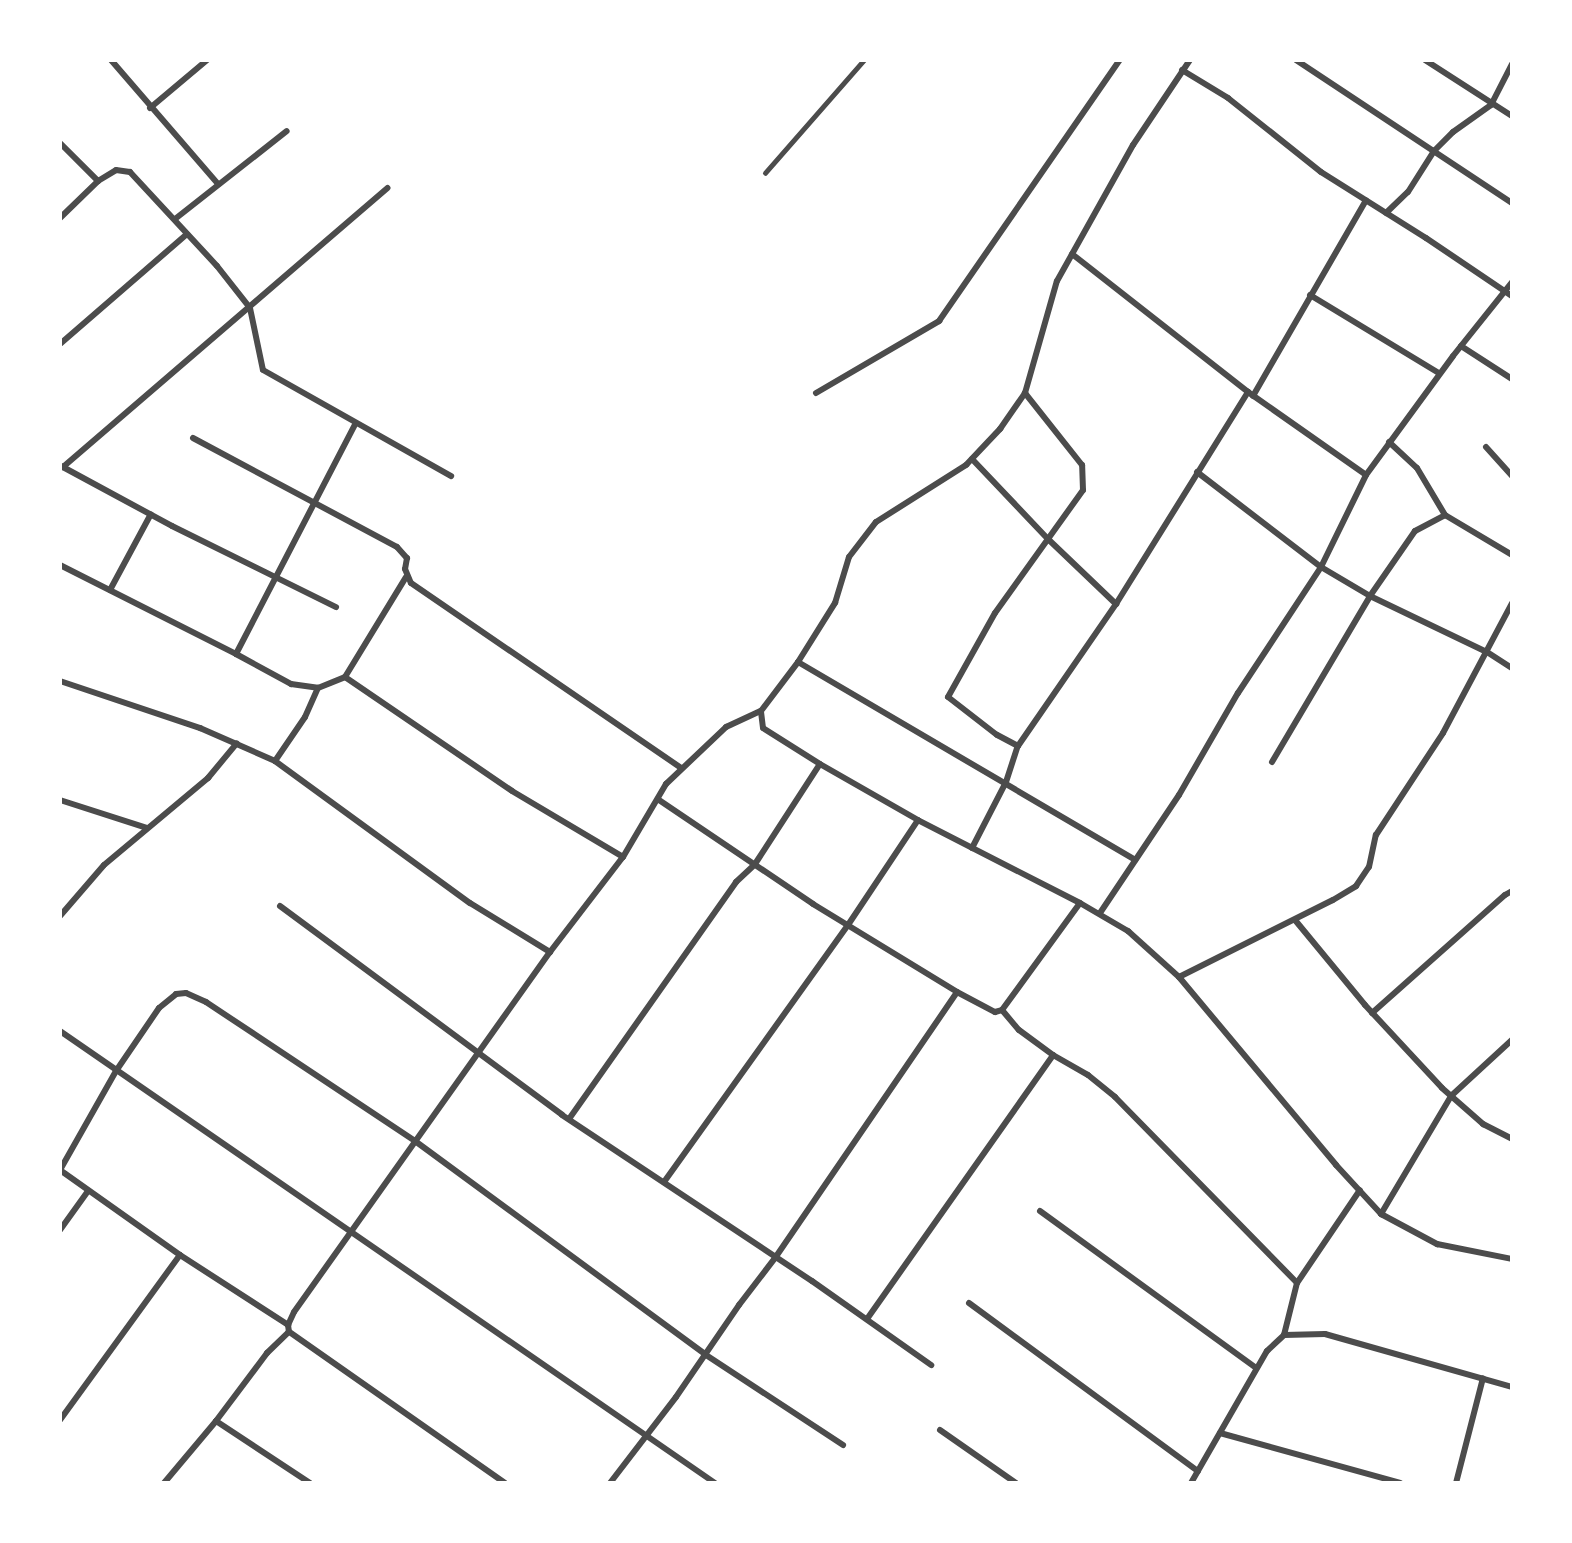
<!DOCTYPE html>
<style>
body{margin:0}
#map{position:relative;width:1572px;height:1543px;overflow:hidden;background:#fff;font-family:Montserrat,sans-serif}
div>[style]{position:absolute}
.service>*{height:4.5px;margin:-2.25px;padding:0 2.25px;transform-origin:2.25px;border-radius:2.25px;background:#4c4c4c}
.minor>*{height:6px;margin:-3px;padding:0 3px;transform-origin:3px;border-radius:3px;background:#4c4c4c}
span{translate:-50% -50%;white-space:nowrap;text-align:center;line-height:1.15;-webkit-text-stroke:5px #fff;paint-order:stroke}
.frame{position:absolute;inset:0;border:62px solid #fff;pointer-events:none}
</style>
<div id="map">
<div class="service">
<div style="left:765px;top:173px;width:150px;rotate:-48.8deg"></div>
</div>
<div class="minor">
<div style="left:111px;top:60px;width:164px;rotate:49.2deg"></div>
<div style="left:1296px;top:60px;width:259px;rotate:33.5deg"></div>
<div style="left:1425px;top:60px;width:103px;rotate:32.8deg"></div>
<div style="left:1182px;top:70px;width:54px;rotate:31.3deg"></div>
<div style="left:1228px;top:98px;width:119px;rotate:38.5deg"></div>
<div style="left:1321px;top:172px;width:124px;rotate:32.2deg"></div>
<div style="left:1426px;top:238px;width:104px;rotate:34deg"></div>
<div style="left:150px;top:108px;width:75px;rotate:-40.1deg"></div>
<div style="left:60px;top:143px;width:54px;rotate:45deg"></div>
<div style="left:1386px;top:213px;width:30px;rotate:-44deg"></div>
<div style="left:1408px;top:192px;width:49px;rotate:-57.6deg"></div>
<div style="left:1434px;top:151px;width:27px;rotate:-45deg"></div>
<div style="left:1453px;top:132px;width:47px;rotate:-35.4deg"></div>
<div style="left:1491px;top:105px;width:46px;rotate:-62.9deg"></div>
<div style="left:60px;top:218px;width:53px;rotate:-44.2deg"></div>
<div style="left:98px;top:181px;width:21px;rotate:-31deg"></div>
<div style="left:116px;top:170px;width:14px;rotate:8deg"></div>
<div style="left:130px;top:172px;width:128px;rotate:47.2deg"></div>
<div style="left:217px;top:266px;width:53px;rotate:51.8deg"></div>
<div style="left:250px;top:308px;width:63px;rotate:78.2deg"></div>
<div style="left:263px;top:370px;width:216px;rotate:29.4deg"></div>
<div style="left:175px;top:219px;width:142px;rotate:-38.2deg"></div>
<div style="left:1072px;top:254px;width:224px;rotate:38.1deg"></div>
<div style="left:1248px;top:392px;width:144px;rotate:35.1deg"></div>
<div style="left:1310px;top:295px;width:151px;rotate:31.2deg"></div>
<div style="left:60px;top:344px;width:168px;rotate:-40.9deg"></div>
<div style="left:1461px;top:346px;width:61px;rotate:32.9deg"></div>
<div style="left:816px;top:393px;width:143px;rotate:-30.3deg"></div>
<div style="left:939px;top:321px;width:318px;rotate:-55.3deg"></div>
<div style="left:1253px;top:396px;width:226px;rotate:-60deg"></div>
<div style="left:193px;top:438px;width:231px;rotate:28.1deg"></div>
<div style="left:397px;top:547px;width:15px;rotate:48deg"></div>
<div style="left:407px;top:558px;width:11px;rotate:100deg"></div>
<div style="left:405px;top:569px;width:15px;rotate:67deg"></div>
<div style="left:411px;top:583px;width:327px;rotate:34.4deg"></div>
<div style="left:1389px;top:442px;width:38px;rotate:43deg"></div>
<div style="left:1417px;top:468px;width:55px;rotate:59.2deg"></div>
<div style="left:1445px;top:515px;width:78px;rotate:30.8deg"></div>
<div style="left:1486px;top:447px;width:39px;rotate:48deg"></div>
<div style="left:972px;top:459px;width:112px;rotate:46.5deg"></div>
<div style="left:1049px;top:540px;width:93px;rotate:43.7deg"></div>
<div style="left:61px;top:466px;width:126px;rotate:28.4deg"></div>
<div style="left:172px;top:526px;width:183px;rotate:26.3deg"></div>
<div style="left:63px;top:467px;width:428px;rotate:-40.7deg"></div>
<div style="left:1197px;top:472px;width:156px;rotate:37.5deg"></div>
<div style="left:1321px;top:567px;width:57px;rotate:30.6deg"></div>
<div style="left:1370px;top:596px;width:130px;rotate:25.6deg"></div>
<div style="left:1487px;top:652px;width:30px;rotate:33deg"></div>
<div style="left:60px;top:565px;width:197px;rotate:26.8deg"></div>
<div style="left:236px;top:654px;width:259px;rotate:-62.6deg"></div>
<div style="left:110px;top:590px;width:86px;rotate:-61.7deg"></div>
<div style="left:236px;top:654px;width:63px;rotate:28.6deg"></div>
<div style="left:291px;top:684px;width:27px;rotate:8deg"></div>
<div style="left:318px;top:688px;width:29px;rotate:-22deg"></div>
<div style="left:345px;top:677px;width:202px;rotate:34.3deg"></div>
<div style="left:512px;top:791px;width:129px;rotate:30.7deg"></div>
<div style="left:798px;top:662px;width:391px;rotate:30.4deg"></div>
<div style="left:345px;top:677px;width:117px;rotate:-58.6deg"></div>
<div style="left:60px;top:681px;width:148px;rotate:18.6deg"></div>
<div style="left:200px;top:728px;width:82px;rotate:23.7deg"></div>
<div style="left:275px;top:761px;width:241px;rotate:36.1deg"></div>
<div style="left:470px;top:903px;width:94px;rotate:31.5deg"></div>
<div style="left:1018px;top:746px;width:24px;rotate:-152deg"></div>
<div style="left:997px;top:735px;width:62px;rotate:-142.2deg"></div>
<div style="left:948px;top:697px;width:96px;rotate:-60.8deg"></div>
<div style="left:995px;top:613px;width:151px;rotate:-54.4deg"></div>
<div style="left:1083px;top:490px;width:25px;rotate:-92deg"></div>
<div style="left:1082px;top:465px;width:92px;rotate:-128.4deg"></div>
<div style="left:275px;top:761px;width:53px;rotate:-55.7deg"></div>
<div style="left:305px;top:717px;width:32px;rotate:-66deg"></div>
<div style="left:1272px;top:762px;width:193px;rotate:-59.4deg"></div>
<div style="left:1370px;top:596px;width:79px;rotate:-55.3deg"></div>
<div style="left:1415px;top:531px;width:34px;rotate:-28deg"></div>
<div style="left:60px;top:800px;width:91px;rotate:17.8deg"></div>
<div style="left:659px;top:800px;width:186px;rotate:34deg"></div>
<div style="left:813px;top:904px;width:169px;rotate:31.4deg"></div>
<div style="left:972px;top:848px;width:74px;rotate:-62.7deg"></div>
<div style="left:1006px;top:782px;width:38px;rotate:-72deg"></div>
<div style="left:1018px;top:746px;width:173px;rotate:-55.4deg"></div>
<div style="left:1116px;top:604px;width:250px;rotate:-58.1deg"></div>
<div style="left:1080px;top:903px;width:56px;rotate:30.3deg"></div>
<div style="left:1128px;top:931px;width:69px;rotate:42deg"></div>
<div style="left:1179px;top:977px;width:245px;rotate:50.1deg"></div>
<div style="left:1336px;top:1165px;width:67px;rotate:47.4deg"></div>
<div style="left:1381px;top:1214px;width:64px;rotate:28.2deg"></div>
<div style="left:1437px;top:1244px;width:76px;rotate:11.3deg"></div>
<div style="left:280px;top:906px;width:351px;rotate:36.5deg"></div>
<div style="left:562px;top:1115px;width:300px;rotate:33.6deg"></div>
<div style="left:812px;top:1281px;width:146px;rotate:35.2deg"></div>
<div style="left:1100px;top:913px;width:142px;rotate:-56.2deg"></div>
<div style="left:1179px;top:795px;width:118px;rotate:-60deg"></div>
<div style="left:1238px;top:693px;width:151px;rotate:-56.6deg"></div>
<div style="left:1321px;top:567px;width:102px;rotate:-63.9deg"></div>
<div style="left:1366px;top:475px;width:147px;rotate:-53.8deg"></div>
<div style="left:1453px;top:356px;width:95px;rotate:-51.4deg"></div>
<div style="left:60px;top:916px;width:67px;rotate:-49.2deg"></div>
<div style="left:104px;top:865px;width:136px;rotate:-39.9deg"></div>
<div style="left:208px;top:778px;width:45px;rotate:-50.4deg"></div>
<div style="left:1295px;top:920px;width:110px;rotate:50.5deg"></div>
<div style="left:1365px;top:1005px;width:113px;rotate:47.1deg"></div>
<div style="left:1442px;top:1088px;width:55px;rotate:41.3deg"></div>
<div style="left:1483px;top:1124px;width:33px;rotate:27deg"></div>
<div style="left:1179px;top:977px;width:172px;rotate:-26.6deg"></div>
<div style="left:1333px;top:900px;width:27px;rotate:-31deg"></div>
<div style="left:1356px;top:886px;width:23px;rotate:-56deg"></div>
<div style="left:1369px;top:867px;width:33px;rotate:-78deg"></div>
<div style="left:1376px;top:835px;width:122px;rotate:-56.7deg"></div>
<div style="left:1443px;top:733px;width:147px;rotate:-62deg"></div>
<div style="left:1002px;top:1010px;width:26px;rotate:50deg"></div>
<div style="left:1019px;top:1030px;width:42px;rotate:36.3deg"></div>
<div style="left:1053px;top:1055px;width:40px;rotate:29.7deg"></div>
<div style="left:1088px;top:1075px;width:35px;rotate:39deg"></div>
<div style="left:1115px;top:1097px;width:260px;rotate:45.6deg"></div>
<div style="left:1372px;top:1013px;width:178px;rotate:-41.6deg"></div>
<div style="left:1505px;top:895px;width:8px;rotate:-30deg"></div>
<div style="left:60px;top:1031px;width:796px;rotate:34.61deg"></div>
<div style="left:569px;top:1119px;width:290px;rotate:-54.8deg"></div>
<div style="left:736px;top:882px;width:26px;rotate:-43deg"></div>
<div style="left:755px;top:864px;width:119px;rotate:-57deg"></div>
<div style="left:60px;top:1170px;width:114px;rotate:-60.5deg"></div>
<div style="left:116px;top:1071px;width:76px;rotate:-55.7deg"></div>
<div style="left:159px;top:1008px;width:22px;rotate:-39deg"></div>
<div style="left:176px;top:994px;width:10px;rotate:-6deg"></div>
<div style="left:186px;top:993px;width:22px;rotate:24deg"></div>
<div style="left:206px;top:1002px;width:251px;rotate:33.6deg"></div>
<div style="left:415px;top:1141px;width:361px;rotate:36.3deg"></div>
<div style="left:706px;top:1355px;width:164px;rotate:33.3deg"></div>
<div style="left:60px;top:1170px;width:147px;rotate:35.3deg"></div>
<div style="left:180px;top:1255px;width:129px;rotate:32.9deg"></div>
<div style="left:664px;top:1182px;width:316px;rotate:-54.4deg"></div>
<div style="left:848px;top:925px;width:126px;rotate:-56.3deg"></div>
<div style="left:1040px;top:1211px;width:267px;rotate:36deg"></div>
<div style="left:1381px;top:1214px;width:137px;rotate:-59.3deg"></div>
<div style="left:1451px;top:1096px;width:83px;rotate:-42.6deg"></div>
<div style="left:60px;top:1230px;width:48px;rotate:-54.3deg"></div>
<div style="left:969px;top:1303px;width:284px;rotate:36.3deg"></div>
<div style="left:867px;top:1319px;width:323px;rotate:-54.8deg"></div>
<div style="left:1284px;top:1335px;width:54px;rotate:-76deg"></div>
<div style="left:1297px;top:1283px;width:112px;rotate:-55.9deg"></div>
<div style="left:60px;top:1420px;width:204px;rotate:-54deg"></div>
<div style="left:216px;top:1421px;width:113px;rotate:33.4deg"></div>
<div style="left:940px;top:1430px;width:93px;rotate:34.9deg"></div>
<div style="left:1220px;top:1433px;width:187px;rotate:15.5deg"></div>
<div style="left:164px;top:1483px;width:81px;rotate:-50deg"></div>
<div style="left:216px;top:1421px;width:85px;rotate:-53.1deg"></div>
<div style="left:267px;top:1353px;width:30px;rotate:-44deg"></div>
<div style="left:505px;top:1483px;width:264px;rotate:-145deg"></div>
<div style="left:289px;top:1332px;width:7px;rotate:-98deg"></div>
<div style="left:288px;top:1325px;width:14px;rotate:-65deg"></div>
<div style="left:294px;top:1312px;width:442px;rotate:-54.6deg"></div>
<div style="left:550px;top:952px;width:120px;rotate:-52.5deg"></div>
<div style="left:623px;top:857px;width:85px;rotate:-59.5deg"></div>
<div style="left:666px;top:784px;width:83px;rotate:-43.5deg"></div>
<div style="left:726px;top:727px;width:38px;rotate:-25deg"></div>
<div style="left:761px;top:711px;width:61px;rotate:-52.9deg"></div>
<div style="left:798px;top:662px;width:70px;rotate:-57.9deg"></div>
<div style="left:835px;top:603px;width:48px;rotate:-73.1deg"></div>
<div style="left:849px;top:557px;width:44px;rotate:-52.4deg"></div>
<div style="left:876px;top:522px;width:107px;rotate:-32.3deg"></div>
<div style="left:966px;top:465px;width:50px;rotate:-46.6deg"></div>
<div style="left:1000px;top:429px;width:44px;rotate:-55.2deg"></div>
<div style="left:1025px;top:393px;width:116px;rotate:-74.1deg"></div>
<div style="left:1057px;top:281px;width:156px;rotate:-60.8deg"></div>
<div style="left:1133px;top:145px;width:102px;rotate:-56.2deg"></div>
<div style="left:610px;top:1483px;width:108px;rotate:-52.5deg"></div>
<div style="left:676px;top:1397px;width:112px;rotate:-55.6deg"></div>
<div style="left:739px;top:1305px;width:59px;rotate:-52.5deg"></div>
<div style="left:775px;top:1258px;width:322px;rotate:-55.6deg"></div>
<div style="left:957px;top:992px;width:43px;rotate:27.8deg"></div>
<div style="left:995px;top:1012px;width:7px;rotate:-16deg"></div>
<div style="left:1002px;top:1010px;width:132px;rotate:-53.9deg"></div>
<div style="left:1080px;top:903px;width:182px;rotate:-152.9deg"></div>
<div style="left:918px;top:820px;width:113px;rotate:-150.3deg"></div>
<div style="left:820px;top:764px;width:67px;rotate:-147.7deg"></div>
<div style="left:763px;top:728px;width:17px;rotate:-97deg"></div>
<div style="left:1191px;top:1483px;width:152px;rotate:-60.1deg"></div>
<div style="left:1267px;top:1351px;width:23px;rotate:-43deg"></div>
<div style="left:1284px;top:1335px;width:41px;rotate:-1.4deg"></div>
<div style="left:1325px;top:1334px;width:194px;rotate:15.8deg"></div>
<div style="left:1456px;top:1483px;width:108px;rotate:-75.6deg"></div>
</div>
<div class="frame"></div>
</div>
